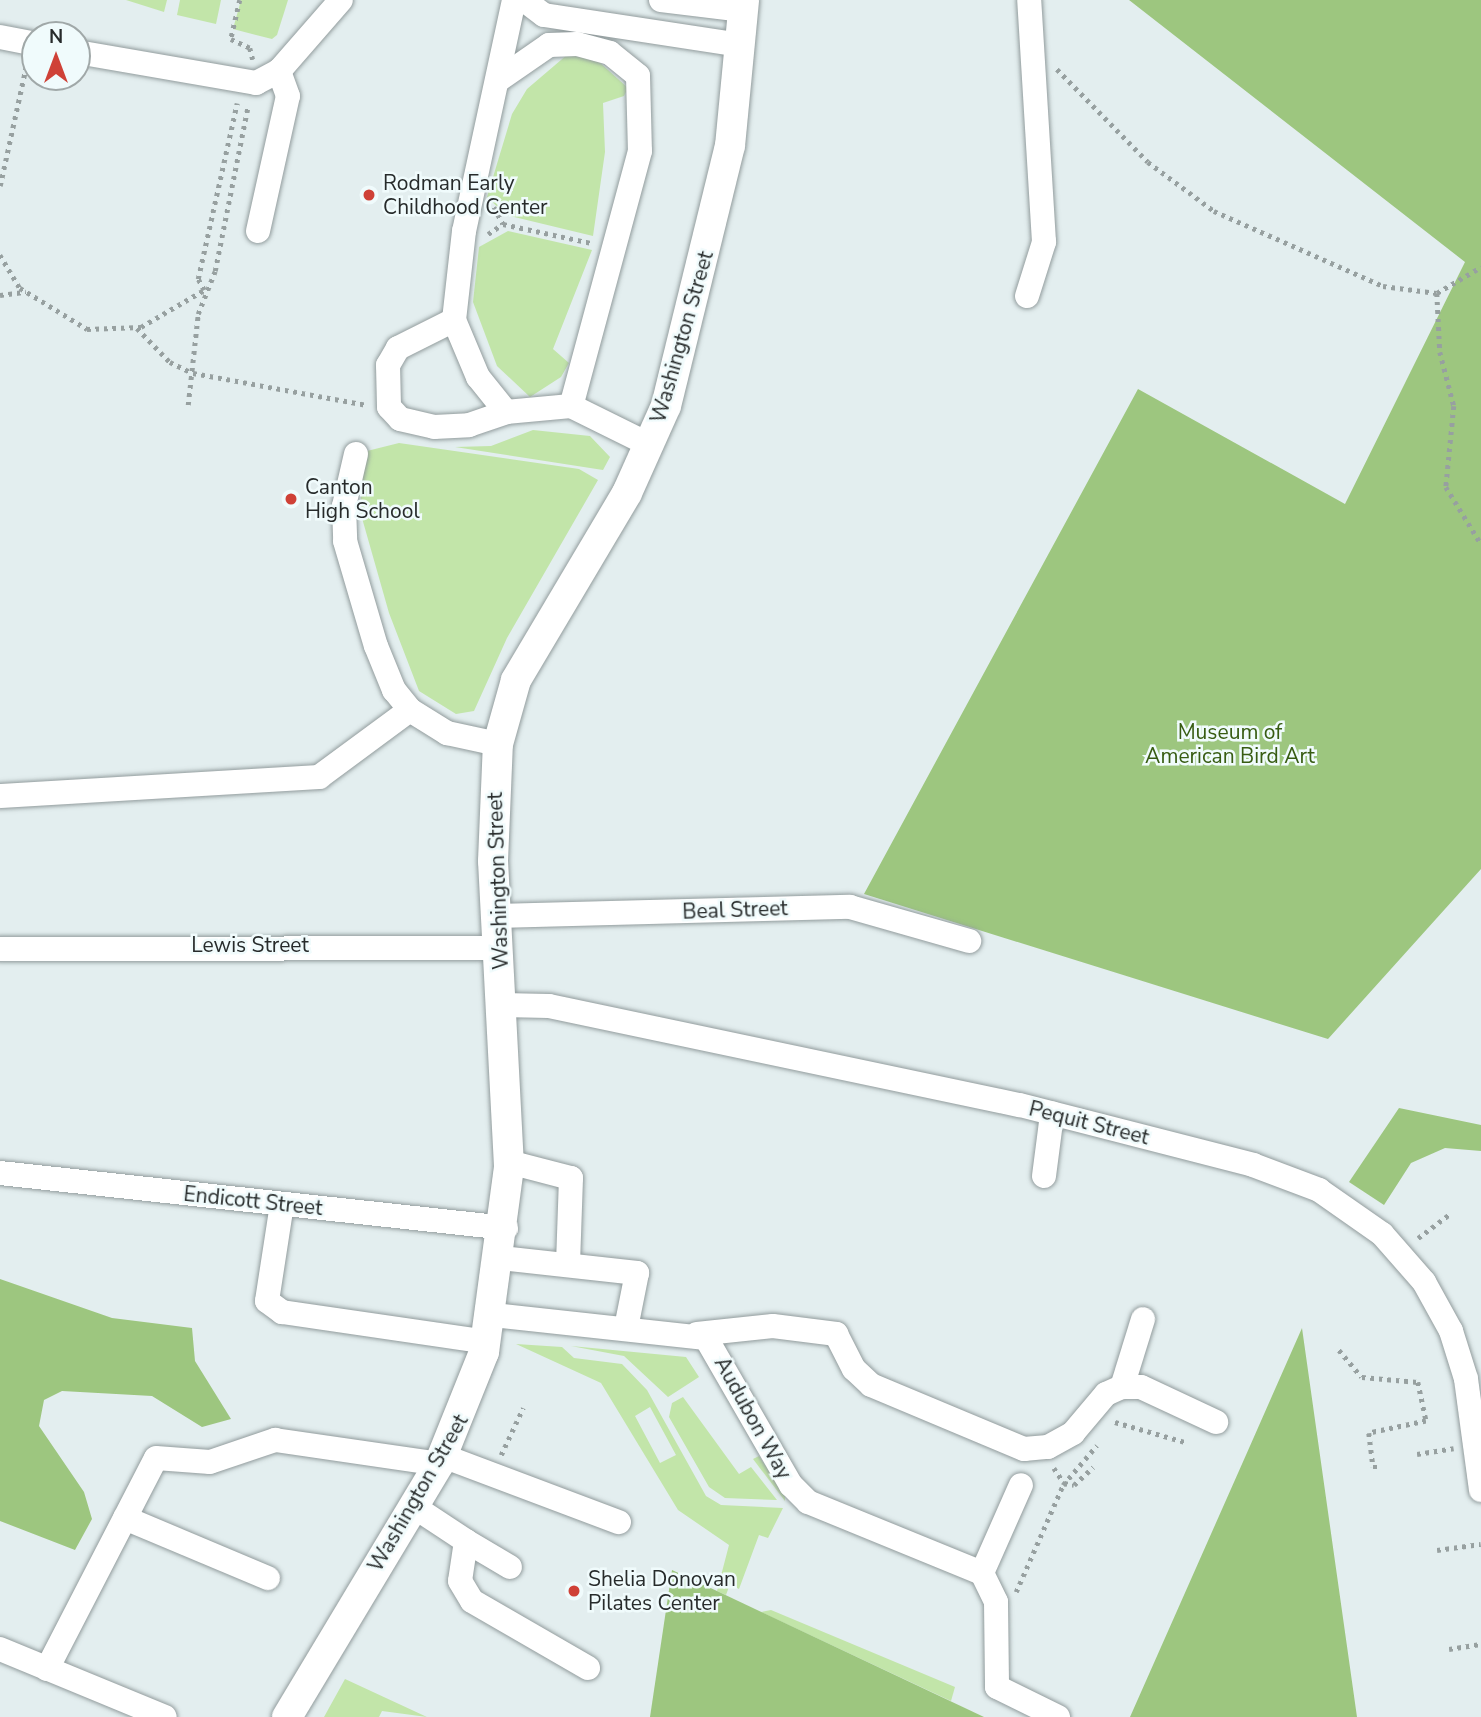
<!DOCTYPE html>
<style>
body{margin:0}
#map{position:relative;width:1481px;height:1717px;overflow:hidden;background:#e3eeef;font-family:"Nunito Sans",sans-serif}
div>[style]{position:absolute}
.green>*{inset:0;background:#c2e5a9}
.forest>*{inset:0;background:#9dc67f}
.path>*{height:4.5px;margin-top:-2.25px;transform-origin:0;background:repeating-linear-gradient(90deg,#97a0a0 0 3.5px,transparent 0 8.5px)}
.roads{filter:drop-shadow(0 0 2px #929c9d) drop-shadow(0 0 2px #929c9d)}
.minor>*{height:24px;margin:-12px;padding:0 12px;transform-origin:12px;border-radius:12px;background:#fff}
.major>*{height:30px;margin:-15px;padding:0 15px;transform-origin:15px;border-radius:15px;background:#fff}
.dots>*{width:19px;height:19px;translate:-50% -50%;box-sizing:border-box;border:4px solid #f0fbfc;border-radius:50%}
span{translate:-50% -50%;white-space:nowrap;text-align:center;line-height:1.15;-webkit-text-stroke:5px #f0fbfc;paint-order:stroke}
.poi-label{font-size:21px;color:#272b2b}
.left{translate:0 -50%;text-align:left}
.street-label{font-size:21px;color:#272b2b}
.park-label{font-size:21px;color:#375c12}
.north{position:absolute;left:21px;top:21px;width:70px;height:70px;box-sizing:border-box;background:#f0fbfc;border:2px solid #a0a8a8;border-radius:50%;rotate:0deg;font-size:19px;font-weight:700;line-height:28px;text-align:center;color:#272b2b}
.north::after{content:'';display:block;margin:auto;width:24px;height:32px;background:#cf4137;clip-path:polygon(50% 0,100% 100%,50% 72%,0 100%)}
</style>
<div id="map">
<div class="green">
<div style="clip-path:polygon(126px 0,167px 0,164px 12px)"></div>
<div style="clip-path:polygon(180px 0,221px 0,216px 24px,177px 15px)"></div>
<div style="clip-path:polygon(241px 0,288px 0,277px 35px,272px 39px,233px 29px)"></div>
<div style="clip-path:polygon(568px 54px,597px 60px,628px 88px,624px 96px,603px 103px,605px 152px,593px 236px,506px 215px,487px 197px,512px 114px,527px 89px)"></div>
<div style="clip-path:polygon(508px 231px,592px 250px,553px 349px,569px 363px,561px 377px,530px 397px,497px 366px,473px 302px,479px 247px)"></div>
<div style="clip-path:polygon(533px 430px,590px 436px,610px 457px,603px 470px,455px 447px,491px 446px)"></div>
<div style="clip-path:polygon(399px 443px,579px 469px,598px 480px,507px 638px,474px 711px,456px 714px,419px 691px,389px 613px,360px 511px,362px 482px,367px 451px)"></div>
<div style="clip-path:polygon(evenodd,516px 1344px,562px 1347px,574px 1358px,622px 1364px,647px 1390px,706px 1496px,721px 1505px,783px 1508px,768px 1538px,759px 1535px,739px 1589px,730px 1584px,726px 1595px,717px 1591px,729px 1545px,678px 1510px,601px 1383px,516px 1344px,650px 1407px,676px 1455px,660px 1463px,635px 1416px,650px 1407px)"></div>
<div style="clip-path:polygon(571px 1346px,686px 1357px,699px 1377px,668px 1397px,624px 1356px)"></div>
<div style="clip-path:polygon(683px 1397px,739px 1474px,751px 1467px,777px 1500px,725px 1498px,709px 1487px,669px 1417px,672px 1403px)"></div>
<div style="clip-path:polygon(759px 1456px,785px 1495px,785px 1501px,753px 1459px)"></div>
<div style="clip-path:polygon(771px 1610px,955px 1687px,951px 1701px,761px 1612px)"></div>
<div style="clip-path:polygon(345px 1679px,427px 1717px,382px 1711px,379px 1717px,324px 1717px)"></div>
</div>
<div class="forest">
<div style="clip-path:polygon(1129px 0,1481px 0,1481px 869px,1328px 1039px,864px 894px,1138px 389px,1345px 504px,1465px 262px)"></div>
<div style="clip-path:polygon(1399px 1108px,1481px 1125px,1481px 1151px,1445px 1148px,1411px 1163px,1384px 1205px,1349px 1182px)"></div>
<div style="clip-path:polygon(0 1279px,112px 1318px,192px 1328px,195px 1361px,231px 1419px,202px 1427px,152px 1396px,62px 1391px,44px 1400px,39px 1426px,84px 1492px,92px 1519px,75px 1550px,0 1521px)"></div>
<div style="clip-path:polygon(1302px 1328px,1357px 1717px,1130px 1717px,1246px 1455px)"></div>
<div style="clip-path:polygon(672px 1570px,717px 1591px,984px 1717px,650px 1717px)"></div>
</div>
<div class="path">
<div style="left:240px;top:0;width:40px;rotate:103deg"></div>
<div style="left:231px;top:39px;width:21px;rotate:25deg"></div>
<div style="left:250px;top:48px;width:12px;rotate:76deg"></div>
<div style="left:1057px;top:69px;width:130px;rotate:45.6deg"></div>
<div style="left:1148px;top:162px;width:82px;rotate:36.6deg"></div>
<div style="left:1214px;top:211px;width:185px;rotate:23.9deg"></div>
<div style="left:1383px;top:286px;width:54px;rotate:7.4deg"></div>
<div style="left:1437px;top:293px;width:51px;rotate:-30.6deg"></div>
<div style="left:0;top:186px;width:122px;rotate:-77.7deg"></div>
<div style="left:494px;top:207px;width:19px;rotate:62deg"></div>
<div style="left:488px;top:234px;width:18px;rotate:-34deg"></div>
<div style="left:503px;top:224px;width:91px;rotate:12.1deg"></div>
<div style="left:0;top:255px;width:39px;rotate:59deg"></div>
<div style="left:20px;top:288px;width:79px;rotate:31.5deg"></div>
<div style="left:87px;top:329px;width:54px;rotate:-2.1deg"></div>
<div style="left:141px;top:327px;width:73px;rotate:-30.4deg"></div>
<div style="left:204px;top:290px;width:13px;rotate:-119deg"></div>
<div style="left:198px;top:279px;width:180px;rotate:-77.5deg"></div>
<div style="left:1437px;top:293px;width:59px;rotate:87.1deg"></div>
<div style="left:1440px;top:352px;width:56px;rotate:75.5deg"></div>
<div style="left:1454px;top:406px;width:81px;rotate:95.6deg"></div>
<div style="left:1446px;top:487px;width:67px;rotate:58.4deg"></div>
<div style="left:0;top:295px;width:26px;rotate:-7deg"></div>
<div style="left:137px;top:328px;width:47px;rotate:45.9deg"></div>
<div style="left:170px;top:362px;width:25px;rotate:26deg"></div>
<div style="left:193px;top:373px;width:177px;rotate:10.4deg"></div>
<div style="left:188px;top:405px;width:92px;rotate:-83.7deg"></div>
<div style="left:198px;top:314px;width:46px;rotate:-68.4deg"></div>
<div style="left:215px;top:271px;width:168px;rotate:-78.7deg"></div>
<div style="left:1418px;top:1238px;width:41px;rotate:-37.1deg"></div>
<div style="left:1339px;top:1350px;width:35px;rotate:50deg"></div>
<div style="left:1362px;top:1377px;width:56px;rotate:5.1deg"></div>
<div style="left:1418px;top:1382px;width:40px;rotate:78deg"></div>
<div style="left:1426px;top:1421px;width:58px;rotate:168.1deg"></div>
<div style="left:1369px;top:1433px;width:34px;rotate:83deg"></div>
<div style="left:1373px;top:1467px;width:5px"></div>
<div style="left:1115px;top:1422px;width:76px;rotate:16deg"></div>
<div style="left:1417px;top:1454px;width:37px;rotate:-9deg"></div>
<div style="left:501px;top:1455px;width:52px;rotate:-64.9deg"></div>
<div style="left:1054px;top:1468px;width:18px;rotate:56deg"></div>
<div style="left:1064px;top:1483px;width:10px;rotate:11deg"></div>
<div style="left:1074px;top:1485px;width:26px;rotate:-43deg"></div>
<div style="left:1437px;top:1550px;width:44px;rotate:-7.8deg"></div>
<div style="left:1016px;top:1592px;width:117px;rotate:-66.3deg"></div>
<div style="left:1063px;top:1485px;width:52px;rotate:-49.6deg"></div>
<div style="left:1449px;top:1649px;width:32px;rotate:-9deg"></div>
</div>
<div class="roads">
<div class="minor">
<div style="left:514px;top:0;width:236px;rotate:102.2deg"></div>
<div style="left:464px;top:231px;width:90px;rotate:96.4deg"></div>
<div style="left:454px;top:320px;width:62px;rotate:67.2deg"></div>
<div style="left:478px;top:377px;width:45px;rotate:51.3deg"></div>
<div style="left:506px;top:412px;width:65px;rotate:-5.3deg"></div>
<div style="left:571px;top:406px;width:88px;rotate:26.3deg"></div>
<div style="left:524px;top:0;width:25px;rotate:37deg"></div>
<div style="left:544px;top:15px;width:198px;rotate:8.7deg"></div>
<div style="left:661px;top:0;width:83px;rotate:7deg"></div>
<div style="left:0;top:37px;width:36px;rotate:11deg"></div>
<div style="left:77px;top:52px;width:182px;rotate:9.8deg"></div>
<div style="left:256px;top:83px;width:26px;rotate:-28deg"></div>
<div style="left:279px;top:71px;width:94px;rotate:-48.9deg"></div>
<div style="left:497px;top:81px;width:63px;rotate:-34.7deg"></div>
<div style="left:549px;top:45px;width:28px;rotate:-2deg"></div>
<div style="left:577px;top:44px;width:34px;rotate:15deg"></div>
<div style="left:610px;top:53px;width:36px;rotate:39deg"></div>
<div style="left:638px;top:76px;width:75px;rotate:88.5deg"></div>
<div style="left:640px;top:151px;width:264px;rotate:105.1deg"></div>
<div style="left:258px;top:231px;width:138px;rotate:-77.5deg"></div>
<div style="left:288px;top:96px;width:27px;rotate:-110deg"></div>
<div style="left:1027px;top:296px;width:57px;rotate:-72.5deg"></div>
<div style="left:1044px;top:242px;width:242px;rotate:-93.5deg"></div>
<div style="left:454px;top:320px;width:63px;rotate:153.4deg"></div>
<div style="left:398px;top:348px;width:20px;rotate:120deg"></div>
<div style="left:388px;top:365px;width:42px;rotate:88.6deg"></div>
<div style="left:389px;top:407px;width:16px;rotate:47deg"></div>
<div style="left:400px;top:419px;width:35px;rotate:13deg"></div>
<div style="left:434px;top:427px;width:35px;rotate:-3deg"></div>
<div style="left:469px;top:425px;width:39px;rotate:-19deg"></div>
<div style="left:356px;top:454px;width:53px;rotate:103deg"></div>
<div style="left:344px;top:506px;width:35px;rotate:88deg"></div>
<div style="left:345px;top:541px;width:109px;rotate:73.6deg"></div>
<div style="left:376px;top:646px;width:48px;rotate:67.8deg"></div>
<div style="left:394px;top:690px;width:26px;rotate:51deg"></div>
<div style="left:0;top:796px;width:320px;rotate:-3.4deg"></div>
<div style="left:319px;top:777px;width:113px;rotate:-36.4deg"></div>
<div style="left:410px;top:710px;width:44px;rotate:31.9deg"></div>
<div style="left:447px;top:733px;width:52px;rotate:12.2deg"></div>
<div style="left:496px;top:916px;width:354px;rotate:-1.5deg"></div>
<div style="left:850px;top:907px;width:124px;rotate:15.9deg"></div>
<div style="left:0;top:949px;width:499px;rotate:-0.1deg"></div>
<div style="left:502px;top:1005px;width:47px;rotate:1.2deg"></div>
<div style="left:549px;top:1006px;width:481px;rotate:11.9deg"></div>
<div style="left:1020px;top:1105px;width:241px;rotate:14.4deg"></div>
<div style="left:1253px;top:1165px;width:71px;rotate:20.7deg"></div>
<div style="left:1319px;top:1190px;width:77px;rotate:34.9deg"></div>
<div style="left:1382px;top:1234px;width:64px;rotate:48.8deg"></div>
<div style="left:1424px;top:1282px;width:56px;rotate:61.1deg"></div>
<div style="left:1451px;top:1331px;width:50px;rotate:72.6deg"></div>
<div style="left:1466px;top:1379px;width:112px;rotate:82.3deg"></div>
<div style="left:509px;top:1162px;width:64px;rotate:14.5deg"></div>
<div style="left:571px;top:1178px;width:87px;rotate:92deg"></div>
<div style="left:0;top:1173px;width:509px;rotate:6.2deg"></div>
<div style="left:1044px;top:1176px;width:63px;rotate:-82.6deg"></div>
<div style="left:282px;top:1204px;width:98px;rotate:98.8deg"></div>
<div style="left:267px;top:1301px;width:19px;rotate:36deg"></div>
<div style="left:282px;top:1312px;width:207px;rotate:8.3deg"></div>
<div style="left:501px;top:1258px;width:137px;rotate:6.3deg"></div>
<div style="left:637px;top:1273px;width:56px;rotate:101.3deg"></div>
<div style="left:493px;top:1315px;width:214px;rotate:6.2deg"></div>
<div style="left:706px;top:1338px;width:170px;rotate:60deg"></div>
<div style="left:791px;top:1485px;width:24px;rotate:45deg"></div>
<div style="left:808px;top:1502px;width:188px;rotate:22.2deg"></div>
<div style="left:982px;top:1573px;width:32px;rotate:64deg"></div>
<div style="left:996px;top:1602px;width:85px;rotate:89.3deg"></div>
<div style="left:997px;top:1687px;width:68px;rotate:26.2deg"></div>
<div style="left:697px;top:1334px;width:76px;rotate:-6deg"></div>
<div style="left:773px;top:1326px;width:64px;rotate:7.2deg"></div>
<div style="left:836px;top:1334px;width:39px;rotate:63deg"></div>
<div style="left:854px;top:1369px;width:23px;rotate:43deg"></div>
<div style="left:871px;top:1385px;width:166px;rotate:22.7deg"></div>
<div style="left:1024px;top:1449px;width:24px;rotate:-5deg"></div>
<div style="left:1048px;top:1447px;width:29px;rotate:-29deg"></div>
<div style="left:1073px;top:1433px;width:51px;rotate:-49.8deg"></div>
<div style="left:1106px;top:1394px;width:17px;rotate:-24deg"></div>
<div style="left:1122px;top:1387px;width:19px"></div>
<div style="left:1141px;top:1387px;width:83px;rotate:25deg"></div>
<div style="left:1122px;top:1387px;width:71px;rotate:-72.8deg"></div>
<div style="left:443px;top:1456px;width:188px;rotate:20.6deg"></div>
<div style="left:413px;top:1506px;width:64px;rotate:33.4deg"></div>
<div style="left:466px;top:1541px;width:40px;rotate:98.5deg"></div>
<div style="left:460px;top:1581px;width:23px;rotate:59deg"></div>
<div style="left:472px;top:1601px;width:134px;rotate:30deg"></div>
<div style="left:125px;top:1518px;width:155px;rotate:22.8deg"></div>
<div style="left:466px;top:1541px;width:51px;rotate:30.6deg"></div>
<div style="left:982px;top:1573px;width:96px;rotate:-66.1deg"></div>
<div style="left:0;top:1649px;width:178px;rotate:22.4deg"></div>
<div style="left:47px;top:1669px;width:237px;rotate:-62.7deg"></div>
<div style="left:156px;top:1458px;width:54px;rotate:4.2deg"></div>
<div style="left:210px;top:1462px;width:69px;rotate:-18.7deg"></div>
<div style="left:275px;top:1440px;width:166px;rotate:8.3deg"></div>
</div>
<div class="major">
<div style="left:287px;top:1717px;width:295px;rotate:-59deg"></div>
<div style="left:439px;top:1464px;width:121px;rotate:-68.1deg"></div>
<div style="left:484px;top:1352px;width:188px;rotate:-82.3deg"></div>
<div style="left:509px;top:1166px;width:305px;rotate:-93deg"></div>
<div style="left:493px;top:861px;width:117px;rotate:-87.6deg"></div>
<div style="left:498px;top:744px;width:66px;rotate:-74.3deg"></div>
<div style="left:516px;top:680px;width:217px;rotate:-59.3deg"></div>
<div style="left:627px;top:493px;width:95px;rotate:-65.9deg"></div>
<div style="left:666px;top:406px;width:268px;rotate:-76.2deg"></div>
<div style="left:730px;top:146px;width:147px;rotate:-84.5deg"></div>
</div>
</div>
<div class="dots">
<div style="left:369px;top:195px;background:#cf4137"></div>
<div style="left:291px;top:499px;background:#cf4137"></div>
<div style="left:574px;top:1591px;background:#cf4137"></div>
</div>
<div class="poi-label">
<span class="left" style="left:383px;top:195px">Rodman Early<br>Childhood Center</span>
<span class="left" style="left:305px;top:499px">Canton<br>High School</span>
<span class="left" style="left:588px;top:1591px">Shelia Donovan<br>Pilates Center</span>
</div>
<div class="street-label">
<span style="left:682px;top:337px;rotate:-74deg">Washington Street</span>
<span style="left:498px;top:881px;rotate:-92deg">Washington Street</span>
<span style="left:735px;top:910px;rotate:-2deg">Beal Street</span>
<span style="left:250px;top:945px">Lewis Street</span>
<span style="left:1089px;top:1123px;rotate:14deg">Pequit Street</span>
<span style="left:253px;top:1201px;rotate:6deg">Endicott Street</span>
<span style="left:753px;top:1418px;rotate:61deg">Audubon Way</span>
<span style="left:418px;top:1493px;rotate:-60deg">Washington Street</span>
</div>
<div class="park-label">
<span style="left:1230px;top:744px">Museum of<br>American Bird Art</span>
</div>
<div class="north">N</div>
</div>
